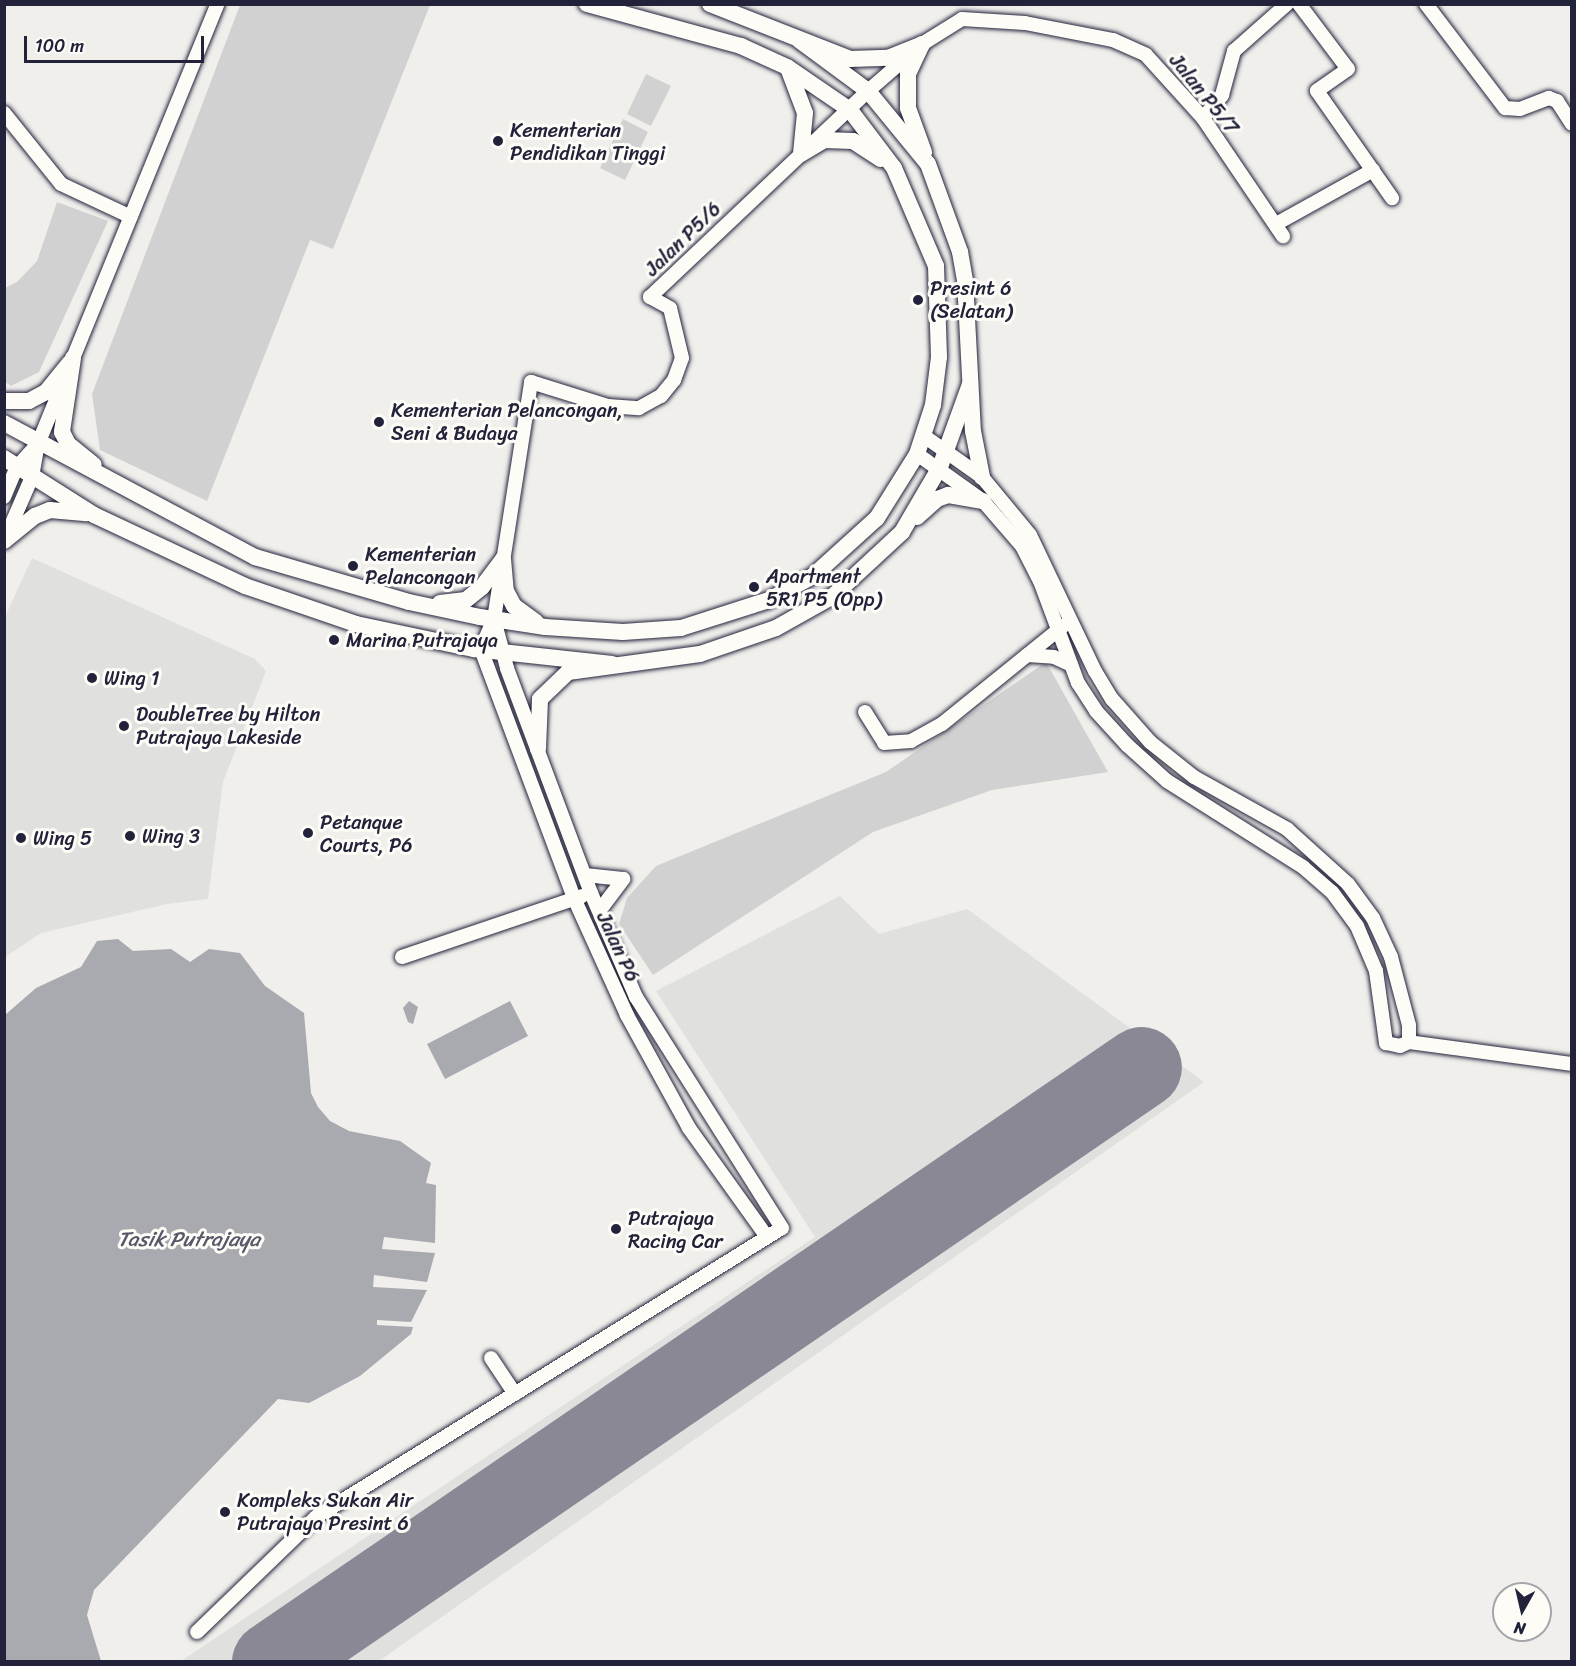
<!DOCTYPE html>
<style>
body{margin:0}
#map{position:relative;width:1576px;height:1666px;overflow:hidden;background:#f0efec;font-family:Sriracha,sans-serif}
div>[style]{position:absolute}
.built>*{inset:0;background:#e0e0df}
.green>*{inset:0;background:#d2d1d1}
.water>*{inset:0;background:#a9a9b0}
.runway>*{height:81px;margin:-40.5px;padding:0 40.5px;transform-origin:40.5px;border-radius:40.5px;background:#898894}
.roads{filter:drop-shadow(0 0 2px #22223b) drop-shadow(0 0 2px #22223b)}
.minor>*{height:14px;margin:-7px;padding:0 7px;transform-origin:7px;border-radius:7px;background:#fdfcf7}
.tertiary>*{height:16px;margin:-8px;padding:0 8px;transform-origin:8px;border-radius:8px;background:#fdfcf7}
.dots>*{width:16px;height:16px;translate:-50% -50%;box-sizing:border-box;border:3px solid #fdfcf7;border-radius:50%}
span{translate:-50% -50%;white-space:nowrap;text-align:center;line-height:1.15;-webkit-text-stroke:6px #fdfcf7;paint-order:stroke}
.street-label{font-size:20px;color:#22223b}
.poi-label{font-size:20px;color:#22223b}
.left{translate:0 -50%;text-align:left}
.water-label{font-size:21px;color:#58586a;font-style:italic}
.frame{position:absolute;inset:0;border:6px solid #22223b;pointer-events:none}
.north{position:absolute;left:1492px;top:1582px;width:60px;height:60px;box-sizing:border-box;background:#fdfcf7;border:2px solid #a5a5ac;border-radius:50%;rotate:188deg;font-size:16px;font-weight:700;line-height:24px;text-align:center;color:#22223b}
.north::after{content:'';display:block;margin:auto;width:21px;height:27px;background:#22223b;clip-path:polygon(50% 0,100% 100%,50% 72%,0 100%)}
.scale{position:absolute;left:24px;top:36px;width:180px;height:27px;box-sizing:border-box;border:3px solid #22223b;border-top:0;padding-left:8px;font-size:18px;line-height:21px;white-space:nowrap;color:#22223b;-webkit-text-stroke:4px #fdfcf7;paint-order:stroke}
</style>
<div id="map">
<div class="built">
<div style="clip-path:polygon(32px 558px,255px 659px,266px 671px,223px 782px,208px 899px,167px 904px,41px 933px,5px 957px,5px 617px)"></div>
<div style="clip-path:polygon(840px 896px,879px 934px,967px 909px,1204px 1082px,379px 1661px,181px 1661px,815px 1237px,656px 991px)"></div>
</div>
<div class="green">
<div style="clip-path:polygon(240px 5px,430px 5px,333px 249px,310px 240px,207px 501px,100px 450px,92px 394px)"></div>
<div style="clip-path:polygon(646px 74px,671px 86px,651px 126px,627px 114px)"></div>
<div style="clip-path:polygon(623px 119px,648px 132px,625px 180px,600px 168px)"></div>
<div style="clip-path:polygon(57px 202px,108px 221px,39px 372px,11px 386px,5px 382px,5px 288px,17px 282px,37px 261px)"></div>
<div style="clip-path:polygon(1046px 662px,1108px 772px,992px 790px,873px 832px,653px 975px,619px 924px,627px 898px,656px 866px,886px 772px)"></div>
</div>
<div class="water">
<div style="clip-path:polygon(118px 939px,133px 951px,171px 949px,190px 962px,209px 949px,240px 953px,265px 986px,304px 1013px,311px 1093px,318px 1107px,330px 1121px,349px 1131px,400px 1141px,431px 1163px,426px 1183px,436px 1185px,435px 1243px,384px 1237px,382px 1249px,435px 1253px,427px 1282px,374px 1275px,373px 1287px,427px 1290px,411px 1322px,377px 1320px,377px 1325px,413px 1327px,411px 1334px,360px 1376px,309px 1403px,278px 1399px,94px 1590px,87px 1615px,101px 1661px,5px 1661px,5px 1015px,36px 988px,81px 967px,97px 941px)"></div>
<div style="clip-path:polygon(409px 1001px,418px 1007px,413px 1024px,408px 1022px,403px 1008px)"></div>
<div style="clip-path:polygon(510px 1001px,528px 1036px,445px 1079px,427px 1044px)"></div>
</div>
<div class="runway">
<div style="left:272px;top:1662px;width:1053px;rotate:-34.4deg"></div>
</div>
<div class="roads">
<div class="minor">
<div style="left:1299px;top:4px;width:81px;rotate:53deg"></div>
<div style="left:1348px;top:69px;width:38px;rotate:145deg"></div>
<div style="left:1317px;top:91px;width:131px;rotate:55deg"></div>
<div style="left:1426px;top:4px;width:131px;rotate:52.8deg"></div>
<div style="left:1505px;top:108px;width:15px;rotate:4deg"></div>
<div style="left:1520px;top:109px;width:31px;rotate:-21deg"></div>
<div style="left:1549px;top:98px;width:9px;rotate:21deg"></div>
<div style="left:1557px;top:101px;width:27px;rotate:57deg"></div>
<div style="left:4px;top:113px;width:91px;rotate:51.2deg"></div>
<div style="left:61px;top:184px;width:77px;rotate:25.2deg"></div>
<div style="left:1203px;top:118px;width:30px;rotate:-50deg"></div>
<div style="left:1222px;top:95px;width:46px;rotate:-74.7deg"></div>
<div style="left:1234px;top:51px;width:71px;rotate:-41.6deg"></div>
<div style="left:1276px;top:224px;width:111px;rotate:-29.1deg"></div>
<div style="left:924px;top:436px;width:71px;rotate:35.3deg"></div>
<div style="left:982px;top:477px;width:75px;rotate:50.4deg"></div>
<div style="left:1030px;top:535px;width:151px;rotate:64.5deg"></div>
<div style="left:1095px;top:671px;width:33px;rotate:59deg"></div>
<div style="left:1112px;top:699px;width:57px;rotate:48.5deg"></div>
<div style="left:1150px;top:742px;width:56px;rotate:38.5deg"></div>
<div style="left:1194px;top:777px;width:107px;rotate:29.2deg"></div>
<div style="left:1287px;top:829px;width:82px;rotate:42deg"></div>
<div style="left:1348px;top:884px;width:42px;rotate:53.7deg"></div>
<div style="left:1373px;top:918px;width:43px;rotate:65.2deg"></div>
<div style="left:1391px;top:957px;width:70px;rotate:75.2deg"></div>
<div style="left:1409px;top:1025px;width:17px;rotate:90deg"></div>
<div style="left:917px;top:454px;width:81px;rotate:35.5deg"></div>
<div style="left:983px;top:501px;width:60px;rotate:49.1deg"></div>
<div style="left:1022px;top:546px;width:39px;rotate:63deg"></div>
<div style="left:1040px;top:581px;width:109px;rotate:69.6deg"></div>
<div style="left:1078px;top:683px;width:33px;rotate:57deg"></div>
<div style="left:1096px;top:711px;width:46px;rotate:47.6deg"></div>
<div style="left:1127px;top:745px;width:54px;rotate:42deg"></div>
<div style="left:1167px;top:781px;width:161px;rotate:32.3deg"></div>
<div style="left:1303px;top:867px;width:38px;rotate:41deg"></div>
<div style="left:1332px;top:892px;width:42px;rotate:53.7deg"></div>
<div style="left:1357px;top:926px;width:49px;rotate:67.1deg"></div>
<div style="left:1376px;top:971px;width:73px;rotate:82.1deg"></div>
<div style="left:1386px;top:1043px;width:14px;rotate:12deg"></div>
<div style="left:1400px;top:1046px;width:10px;rotate:-24deg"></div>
<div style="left:1409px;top:1042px;width:164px;rotate:7.7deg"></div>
<div style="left:4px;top:497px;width:33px;rotate:-67deg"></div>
<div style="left:17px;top:467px;width:31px;rotate:-48deg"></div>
<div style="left:5px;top:539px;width:68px;rotate:-66.5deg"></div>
<div style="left:32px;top:477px;width:34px;rotate:-80deg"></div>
<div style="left:38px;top:444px;width:475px;rotate:-67.8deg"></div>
<div style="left:1027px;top:655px;width:27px;rotate:4deg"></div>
<div style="left:1054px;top:657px;width:19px;rotate:25deg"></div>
<div style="left:865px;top:712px;width:36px;rotate:58deg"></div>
<div style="left:884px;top:743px;width:27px;rotate:-4deg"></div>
<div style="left:911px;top:741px;width:35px;rotate:-29deg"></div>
<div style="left:942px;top:724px;width:156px;rotate:-39deg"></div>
<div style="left:585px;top:875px;width:38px;rotate:6deg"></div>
<div style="left:600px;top:910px;width:39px;rotate:-53deg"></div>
<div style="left:402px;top:957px;width:190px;rotate:-18.7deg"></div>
<div style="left:767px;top:1237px;width:134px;rotate:-125.6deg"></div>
<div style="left:689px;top:1128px;width:129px;rotate:-118.8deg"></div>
<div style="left:627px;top:1015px;width:128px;rotate:-114.4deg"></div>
<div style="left:574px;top:898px;width:266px;rotate:-110.5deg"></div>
<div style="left:481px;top:649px;width:33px;rotate:-67deg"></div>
<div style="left:494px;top:619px;width:240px;rotate:-81.1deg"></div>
<div style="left:531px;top:382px;width:81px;rotate:17.3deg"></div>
<div style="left:608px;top:406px;width:31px;rotate:4deg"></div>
<div style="left:639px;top:408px;width:25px;rotate:-29deg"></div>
<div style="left:661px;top:396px;width:21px;rotate:-51deg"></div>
<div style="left:674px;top:380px;width:23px;rotate:-70deg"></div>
<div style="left:682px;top:358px;width:51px;rotate:-103.5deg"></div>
<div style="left:670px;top:308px;width:23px;rotate:-151deg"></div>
<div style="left:650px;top:297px;width:300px;rotate:-43.4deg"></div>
<div style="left:868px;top:91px;width:72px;rotate:-41deg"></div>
<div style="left:922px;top:44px;width:47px;rotate:-32deg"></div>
<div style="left:962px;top:19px;width:63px;rotate:3.6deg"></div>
<div style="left:1025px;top:23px;width:90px;rotate:10.9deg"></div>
<div style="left:1113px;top:40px;width:36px;rotate:24deg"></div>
<div style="left:1146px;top:55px;width:85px;rotate:47.9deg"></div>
<div style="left:1203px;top:118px;width:143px;rotate:55.9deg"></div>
<div style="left:491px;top:1358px;width:43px;rotate:56.3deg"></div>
<div style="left:197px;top:1632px;width:165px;rotate:-44deg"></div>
<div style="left:316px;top:1517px;width:548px;rotate:-31.81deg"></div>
<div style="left:782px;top:1228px;width:273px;rotate:-122.3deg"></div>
<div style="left:636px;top:997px;width:113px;rotate:-113.4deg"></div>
<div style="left:591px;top:893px;width:240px;rotate:-110.5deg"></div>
<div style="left:507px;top:668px;width:51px;rotate:-104.9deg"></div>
</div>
<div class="tertiary">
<div style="left:710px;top:4px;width:150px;rotate:21.4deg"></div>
<div style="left:850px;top:59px;width:38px;rotate:-2deg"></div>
<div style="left:888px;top:58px;width:37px;rotate:-22deg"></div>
<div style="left:799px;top:40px;width:86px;rotate:36.5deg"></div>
<div style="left:868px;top:91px;width:94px;rotate:50.6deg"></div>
<div style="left:928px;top:164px;width:94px;rotate:70deg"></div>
<div style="left:960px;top:252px;width:28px;rotate:80deg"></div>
<div style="left:965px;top:280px;width:151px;rotate:87deg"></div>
<div style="left:973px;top:431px;width:47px;rotate:78.9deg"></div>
<div style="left:922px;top:44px;width:33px;rotate:115deg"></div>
<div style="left:908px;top:74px;width:34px;rotate:90deg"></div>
<div style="left:908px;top:108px;width:47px;rotate:70deg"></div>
<div style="left:788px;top:68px;width:48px;rotate:69.3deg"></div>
<div style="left:805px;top:113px;width:41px;rotate:95.6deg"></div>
<div style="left:801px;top:154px;width:27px;rotate:-31deg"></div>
<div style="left:824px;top:140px;width:29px;rotate:2deg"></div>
<div style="left:853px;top:141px;width:33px;rotate:33deg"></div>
<div style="left:73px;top:358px;width:75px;rotate:98.5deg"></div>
<div style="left:62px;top:432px;width:13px;rotate:63deg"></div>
<div style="left:68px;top:444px;width:33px;rotate:39deg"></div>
<div style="left:4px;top:401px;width:25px"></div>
<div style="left:29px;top:401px;width:19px;rotate:-28deg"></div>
<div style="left:46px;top:392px;width:38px;rotate:-51deg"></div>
<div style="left:4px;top:423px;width:285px;rotate:28.1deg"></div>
<div style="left:255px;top:557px;width:160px;rotate:16.3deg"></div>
<div style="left:409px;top:602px;width:73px;rotate:11.9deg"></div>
<div style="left:480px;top:617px;width:66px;rotate:8.7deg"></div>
<div style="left:545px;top:627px;width:78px;rotate:3.7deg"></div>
<div style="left:623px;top:632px;width:58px;rotate:-3.9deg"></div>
<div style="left:681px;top:628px;width:92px;rotate:-17.7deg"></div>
<div style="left:769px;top:600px;width:50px;rotate:-28.6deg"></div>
<div style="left:813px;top:576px;width:86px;rotate:-42.2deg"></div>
<div style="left:877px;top:518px;width:75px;rotate:-58deg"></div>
<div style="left:917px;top:454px;width:52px;rotate:-71.9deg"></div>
<div style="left:933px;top:405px;width:48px;rotate:-82.9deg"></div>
<div style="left:939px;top:357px;width:91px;rotate:-91.9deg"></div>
<div style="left:936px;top:266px;width:107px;rotate:-113.2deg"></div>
<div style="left:894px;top:168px;width:73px;rotate:-127.2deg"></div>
<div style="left:850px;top:110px;width:76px;rotate:-145.7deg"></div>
<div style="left:787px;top:67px;width:51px;rotate:-155.5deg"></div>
<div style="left:741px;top:46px;width:160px;rotate:-164.7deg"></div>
<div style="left:4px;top:458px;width:107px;rotate:32.3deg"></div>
<div style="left:94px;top:515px;width:167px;rotate:25.2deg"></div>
<div style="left:245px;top:586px;width:117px;rotate:18.9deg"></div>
<div style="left:356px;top:624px;width:121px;rotate:12deg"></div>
<div style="left:474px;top:649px;width:139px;rotate:6.2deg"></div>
<div style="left:917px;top:517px;width:27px;rotate:-42deg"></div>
<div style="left:937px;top:499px;width:12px;rotate:-20deg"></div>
<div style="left:948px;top:495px;width:36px;rotate:10deg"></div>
<div style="left:4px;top:541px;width:40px;rotate:-39deg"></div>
<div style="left:35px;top:516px;width:16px;rotate:-22deg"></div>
<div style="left:50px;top:510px;width:37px;rotate:5deg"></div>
<div style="left:503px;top:559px;width:32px;rotate:85deg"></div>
<div style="left:506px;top:591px;width:17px;rotate:62deg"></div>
<div style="left:514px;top:606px;width:27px;rotate:36deg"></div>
<div style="left:440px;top:603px;width:26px;rotate:-7deg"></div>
<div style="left:466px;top:600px;width:21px;rotate:-39deg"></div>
<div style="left:482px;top:587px;width:35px;rotate:-53deg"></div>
<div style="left:538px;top:749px;width:50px;rotate:-87.7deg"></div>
<div style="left:540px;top:699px;width:39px;rotate:-44deg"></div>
<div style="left:568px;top:672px;width:133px;rotate:-7.8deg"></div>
<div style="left:700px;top:654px;width:80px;rotate:-18.9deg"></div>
<div style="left:776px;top:628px;width:65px;rotate:-29.3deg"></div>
<div style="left:833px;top:596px;width:94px;rotate:-42.8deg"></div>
<div style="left:902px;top:532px;width:75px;rotate:-59.7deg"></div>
<div style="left:940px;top:467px;width:88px;rotate:-70.1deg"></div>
</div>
</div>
<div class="dots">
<div style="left:498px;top:141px;background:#22223b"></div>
<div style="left:918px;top:300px;background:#22223b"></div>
<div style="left:379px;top:422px;background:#22223b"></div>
<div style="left:353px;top:566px;background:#22223b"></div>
<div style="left:754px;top:587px;background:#22223b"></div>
<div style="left:334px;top:640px;background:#22223b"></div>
<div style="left:92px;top:678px;background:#22223b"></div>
<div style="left:124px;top:726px;background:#22223b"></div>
<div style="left:308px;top:833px;background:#22223b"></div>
<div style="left:130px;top:836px;background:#22223b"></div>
<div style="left:21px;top:838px;background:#22223b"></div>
<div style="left:616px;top:1229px;background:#22223b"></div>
<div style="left:225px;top:1512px;background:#22223b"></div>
</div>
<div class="street-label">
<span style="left:1204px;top:94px;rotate:51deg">Jalan P5/7</span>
<span style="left:683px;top:239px;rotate:-44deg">Jalan P5/6</span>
<span style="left:618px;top:947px;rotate:65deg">Jalan P6</span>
</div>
<div class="poi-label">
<span class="left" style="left:510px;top:142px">Kementerian<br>Pendidikan Tinggi</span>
<span class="left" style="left:930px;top:300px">Presint 6<br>(Selatan)</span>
<span class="left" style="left:391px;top:422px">Kementerian Pelancongan,<br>Seni &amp; Budaya</span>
<span class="left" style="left:365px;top:566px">Kementerian<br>Pelancongan</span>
<span class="left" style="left:766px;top:588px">Apartment<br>5R1 P5 (Opp)</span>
<span class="left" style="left:346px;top:640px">Marina Putrajaya</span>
<span class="left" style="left:104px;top:678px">Wing 1</span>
<span class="left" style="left:136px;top:726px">DoubleTree by Hilton<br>Putrajaya Lakeside</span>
<span class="left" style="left:320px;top:834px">Petanque<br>Courts, P6</span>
<span class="left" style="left:142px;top:836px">Wing 3</span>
<span class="left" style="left:33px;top:838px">Wing 5</span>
<span class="left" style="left:628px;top:1230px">Putrajaya<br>Racing Car</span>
<span class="left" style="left:237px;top:1512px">Kompleks Sukan Air<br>Putrajaya Presint 6</span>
</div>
<div class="water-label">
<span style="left:189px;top:1239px">Tasik Putrajaya</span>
</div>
<div class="frame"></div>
<div class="north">N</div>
<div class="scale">100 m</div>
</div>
